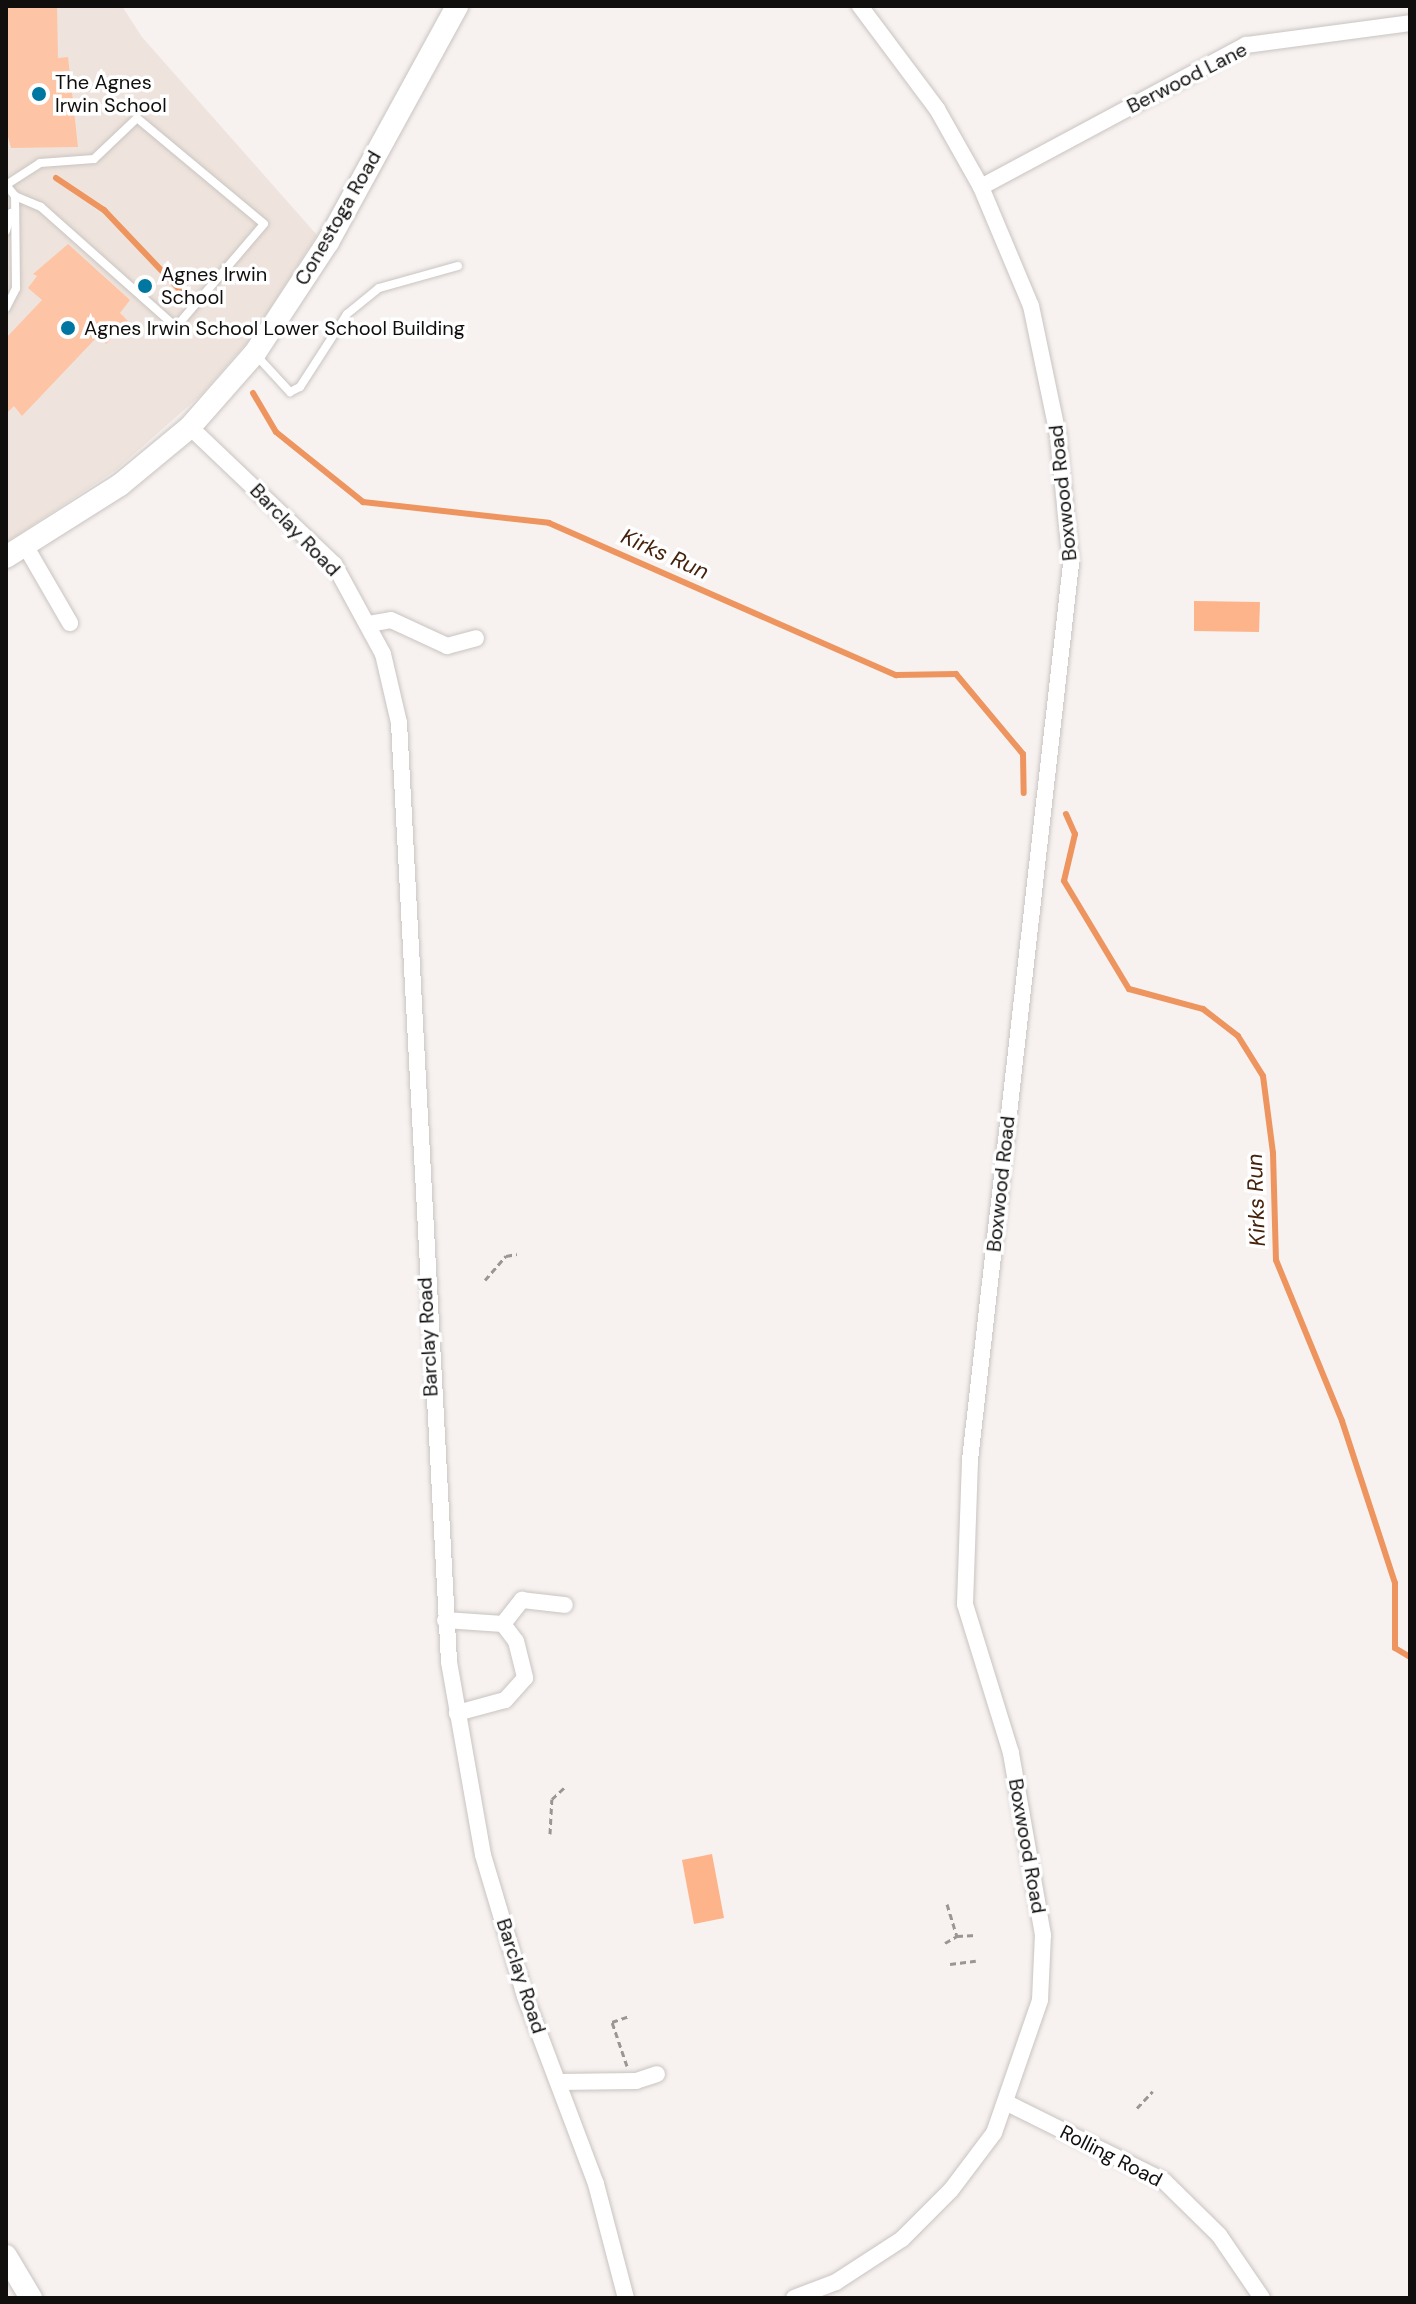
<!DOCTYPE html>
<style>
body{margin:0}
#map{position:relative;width:1416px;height:2304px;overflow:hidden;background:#f7f2f0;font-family:"DM Sans",sans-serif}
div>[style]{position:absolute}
.built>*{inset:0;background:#efe4dd}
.green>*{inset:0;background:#fdb48b}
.stream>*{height:6px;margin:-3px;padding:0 3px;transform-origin:3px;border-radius:3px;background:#ee955f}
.building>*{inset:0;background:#fdc5a5}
.path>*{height:3px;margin-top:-1.5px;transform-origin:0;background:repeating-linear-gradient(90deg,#9a9695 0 6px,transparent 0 10px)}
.roads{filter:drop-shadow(0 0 2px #c9c4c1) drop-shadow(0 0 2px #c9c4c1)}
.lane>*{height:8px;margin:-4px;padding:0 4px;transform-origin:4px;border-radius:4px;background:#fff}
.street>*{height:16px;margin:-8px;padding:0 8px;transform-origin:8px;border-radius:8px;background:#fff}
.secondary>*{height:22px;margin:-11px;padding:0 11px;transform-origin:11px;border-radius:11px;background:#fff}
.dots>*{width:22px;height:22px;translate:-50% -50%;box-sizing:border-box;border:4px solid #fff;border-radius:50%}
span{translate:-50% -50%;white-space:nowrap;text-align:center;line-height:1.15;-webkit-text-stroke:7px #fff;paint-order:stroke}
.street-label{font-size:20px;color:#100f0e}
.poi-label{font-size:20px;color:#100f0e}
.left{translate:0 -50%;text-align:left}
.water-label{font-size:22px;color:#45220b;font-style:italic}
.frame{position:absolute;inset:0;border:8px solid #100f0e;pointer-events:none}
</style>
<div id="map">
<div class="built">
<div style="clip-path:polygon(6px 6px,122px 6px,142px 37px,317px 235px,252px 337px,201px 395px,116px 470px,6px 543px)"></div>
</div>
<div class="green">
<div style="clip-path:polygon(1194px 601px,1260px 602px,1259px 632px,1194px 631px)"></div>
<div style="clip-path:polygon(712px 1854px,724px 1918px,694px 1924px,682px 1860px)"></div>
</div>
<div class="stream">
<div style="left:56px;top:178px;width:58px;rotate:33.7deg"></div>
<div style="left:104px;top:210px;width:110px;rotate:46.5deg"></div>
<div style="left:253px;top:393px;width:45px;rotate:59.5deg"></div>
<div style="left:276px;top:432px;width:112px;rotate:38.8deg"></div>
<div style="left:363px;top:502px;width:187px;rotate:6.4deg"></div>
<div style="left:549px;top:523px;width:379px;rotate:23.7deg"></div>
<div style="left:896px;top:675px;width:60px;rotate:-1deg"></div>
<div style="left:956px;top:674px;width:104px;rotate:50.1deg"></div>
<div style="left:1023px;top:754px;width:39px;rotate:89deg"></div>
<div style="left:1066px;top:814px;width:22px;rotate:66deg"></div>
<div style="left:1075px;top:834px;width:48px;rotate:103.2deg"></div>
<div style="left:1064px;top:881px;width:126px;rotate:59deg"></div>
<div style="left:1129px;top:989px;width:77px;rotate:15.1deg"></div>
<div style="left:1203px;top:1009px;width:44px;rotate:37.6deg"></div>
<div style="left:1238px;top:1036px;width:47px;rotate:58deg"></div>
<div style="left:1263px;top:1076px;width:78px;rotate:82.6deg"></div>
<div style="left:1273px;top:1153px;width:107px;rotate:88.4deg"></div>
<div style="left:1276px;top:1260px;width:174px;rotate:67.7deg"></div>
<div style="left:1342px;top:1421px;width:170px;rotate:71.9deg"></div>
<div style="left:1395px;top:1583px;width:65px;rotate:90deg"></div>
<div style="left:1395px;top:1648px;width:17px;rotate:31deg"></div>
</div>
<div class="building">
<div style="clip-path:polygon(6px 6px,57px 6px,58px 58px,68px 57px,78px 147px,11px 148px,6px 129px)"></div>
<div style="clip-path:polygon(68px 244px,130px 300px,120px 313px,128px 321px,106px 344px,98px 336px,22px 416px,14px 406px,6px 414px,6px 338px,42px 300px,28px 288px,37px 276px,33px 274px)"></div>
</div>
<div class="path">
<div style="left:485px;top:1280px;width:32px;rotate:-49deg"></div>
<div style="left:506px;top:1256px;width:11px;rotate:-10deg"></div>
<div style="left:550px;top:1834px;width:35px;rotate:-87deg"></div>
<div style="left:552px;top:1799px;width:18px;rotate:-43deg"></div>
<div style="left:947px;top:1904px;width:34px;rotate:73deg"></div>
<div style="left:957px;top:1936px;width:19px;rotate:-3deg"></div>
<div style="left:945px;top:1943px;width:14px;rotate:-30deg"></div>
<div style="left:950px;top:1964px;width:26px;rotate:-7deg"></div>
<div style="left:627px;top:2066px;width:46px;rotate:-108.8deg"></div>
<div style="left:612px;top:2022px;width:18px;rotate:-19deg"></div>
<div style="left:1137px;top:2108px;width:23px;rotate:-47deg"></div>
</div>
<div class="roads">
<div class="lane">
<div style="left:137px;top:118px;width:165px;rotate:39.8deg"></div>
<div style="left:264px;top:224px;width:135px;rotate:130.5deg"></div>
<div style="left:176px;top:327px;width:181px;rotate:-138.4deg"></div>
<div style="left:41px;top:207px;width:28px;rotate:-157deg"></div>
<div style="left:15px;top:196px;width:14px;rotate:-129deg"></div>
<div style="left:6px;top:185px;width:40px;rotate:-32.9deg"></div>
<div style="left:40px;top:163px;width:54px;rotate:-4.2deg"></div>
<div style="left:94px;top:159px;width:59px;rotate:-43.6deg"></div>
<div style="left:6px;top:231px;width:19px;rotate:-74deg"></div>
<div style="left:6px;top:308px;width:22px;rotate:-63deg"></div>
<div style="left:16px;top:288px;width:92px;rotate:-90.6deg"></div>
<div style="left:255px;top:354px;width:52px;rotate:47.4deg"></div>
<div style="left:290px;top:392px;width:11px;rotate:-27deg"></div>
<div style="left:300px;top:387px;width:87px;rotate:-57.2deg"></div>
<div style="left:347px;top:314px;width:41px;rotate:-39.1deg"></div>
<div style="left:379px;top:288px;width:82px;rotate:-15.6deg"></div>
</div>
<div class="street">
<div style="left:981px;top:187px;width:301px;rotate:-28.2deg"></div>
<div style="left:1246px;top:45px;width:165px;rotate:-7.6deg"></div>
<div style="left:190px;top:427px;width:199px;rotate:43.6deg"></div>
<div style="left:334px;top:564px;width:102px;rotate:61.4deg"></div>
<div style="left:383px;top:654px;width:71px;rotate:76.9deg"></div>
<div style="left:399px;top:723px;width:940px;rotate:86.95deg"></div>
<div style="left:449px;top:1662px;width:196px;rotate:80deg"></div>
<div style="left:483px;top:1855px;width:147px;rotate:73.4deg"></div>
<div style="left:525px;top:1996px;width:201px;rotate:69.3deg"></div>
<div style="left:596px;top:2184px;width:118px;rotate:75.3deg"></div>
<div style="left:26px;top:547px;width:88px;rotate:59.9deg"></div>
<div style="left:369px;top:624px;width:22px;rotate:-10deg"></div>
<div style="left:391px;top:620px;width:62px;rotate:24.9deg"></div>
<div style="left:447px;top:646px;width:30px;rotate:-15deg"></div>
<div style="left:445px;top:1620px;width:58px;rotate:3.9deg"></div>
<div style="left:503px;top:1624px;width:21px;rotate:53deg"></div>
<div style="left:516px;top:1641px;width:38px;rotate:76deg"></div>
<div style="left:525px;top:1678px;width:30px;rotate:132deg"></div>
<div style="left:505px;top:1700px;width:50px;rotate:164.8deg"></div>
<div style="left:503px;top:1624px;width:31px;rotate:-52deg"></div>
<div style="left:522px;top:1600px;width:43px;rotate:6.6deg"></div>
<div style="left:558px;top:2082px;width:78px;rotate:-0.7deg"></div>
<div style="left:636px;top:2081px;width:22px;rotate:-18deg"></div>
<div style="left:1007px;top:2103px;width:175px;rotate:26.4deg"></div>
<div style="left:1164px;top:2181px;width:77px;rotate:44.5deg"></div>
<div style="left:1219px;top:2235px;width:76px;rotate:55.7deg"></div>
<div style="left:794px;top:2298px;width:45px;rotate:-20.9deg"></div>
<div style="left:836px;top:2282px;width:79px;rotate:-33.1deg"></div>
<div style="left:902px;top:2239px;width:69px;rotate:-45deg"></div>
<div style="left:951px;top:2190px;width:71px;rotate:-53deg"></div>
<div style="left:994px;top:2133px;width:141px;rotate:-70.9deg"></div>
<div style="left:1040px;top:2000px;width:65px;rotate:-87.4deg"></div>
<div style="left:1043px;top:1935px;width:185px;rotate:-100deg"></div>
<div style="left:1011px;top:1753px;width:156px;rotate:-107.2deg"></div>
<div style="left:965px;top:1604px;width:144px;rotate:-88deg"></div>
<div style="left:970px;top:1460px;width:902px;rotate:-83.57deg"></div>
<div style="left:1071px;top:564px;width:130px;rotate:-95.8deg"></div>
<div style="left:1058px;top:435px;width:132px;rotate:-101.8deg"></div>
<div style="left:1031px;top:306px;width:129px;rotate:-112.8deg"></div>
<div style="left:981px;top:187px;width:90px;rotate:-119.4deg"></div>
<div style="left:937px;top:109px;width:129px;rotate:-126.8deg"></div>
</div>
<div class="secondary">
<div style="left:6px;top:557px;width:135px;rotate:-32.3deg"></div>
<div style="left:120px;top:485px;width:91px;rotate:-39.6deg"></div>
<div style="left:190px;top:427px;width:98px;rotate:-48.7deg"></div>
<div style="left:255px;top:353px;width:133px;rotate:-56.7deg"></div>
<div style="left:328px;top:242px;width:269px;rotate:-61.3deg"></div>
<div style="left:6px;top:2256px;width:49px;rotate:59.2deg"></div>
</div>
</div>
<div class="dots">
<div style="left:39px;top:94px;background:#0077a0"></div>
<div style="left:145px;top:286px;background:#0077a0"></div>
<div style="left:68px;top:328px;background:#0077a0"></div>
</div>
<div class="street-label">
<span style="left:1187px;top:78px;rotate:-27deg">Berwood Lane</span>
<span style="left:338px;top:218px;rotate:-60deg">Conestoga Road</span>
<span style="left:1063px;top:493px;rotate:-96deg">Boxwood Road</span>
<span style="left:295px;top:530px;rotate:46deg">Barclay Road</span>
<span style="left:1001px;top:1184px;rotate:-84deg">Boxwood Road</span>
<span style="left:428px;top:1337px;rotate:-93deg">Barclay Road</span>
<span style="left:1027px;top:1846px;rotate:80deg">Boxwood Road</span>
<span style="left:521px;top:1976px;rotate:72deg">Barclay Road</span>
<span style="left:1111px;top:2156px;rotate:27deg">Rolling Road</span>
</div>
<div class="poi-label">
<span class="left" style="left:55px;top:94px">The Agnes<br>Irwin School</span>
<span class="left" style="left:161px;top:286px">Agnes Irwin<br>School</span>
<span class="left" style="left:84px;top:328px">Agnes Irwin School Lower School Building</span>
</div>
<div class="water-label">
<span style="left:665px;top:554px;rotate:24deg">Kirks Run</span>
<span style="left:1256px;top:1200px;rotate:-92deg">Kirks Run</span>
</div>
<div class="frame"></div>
</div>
